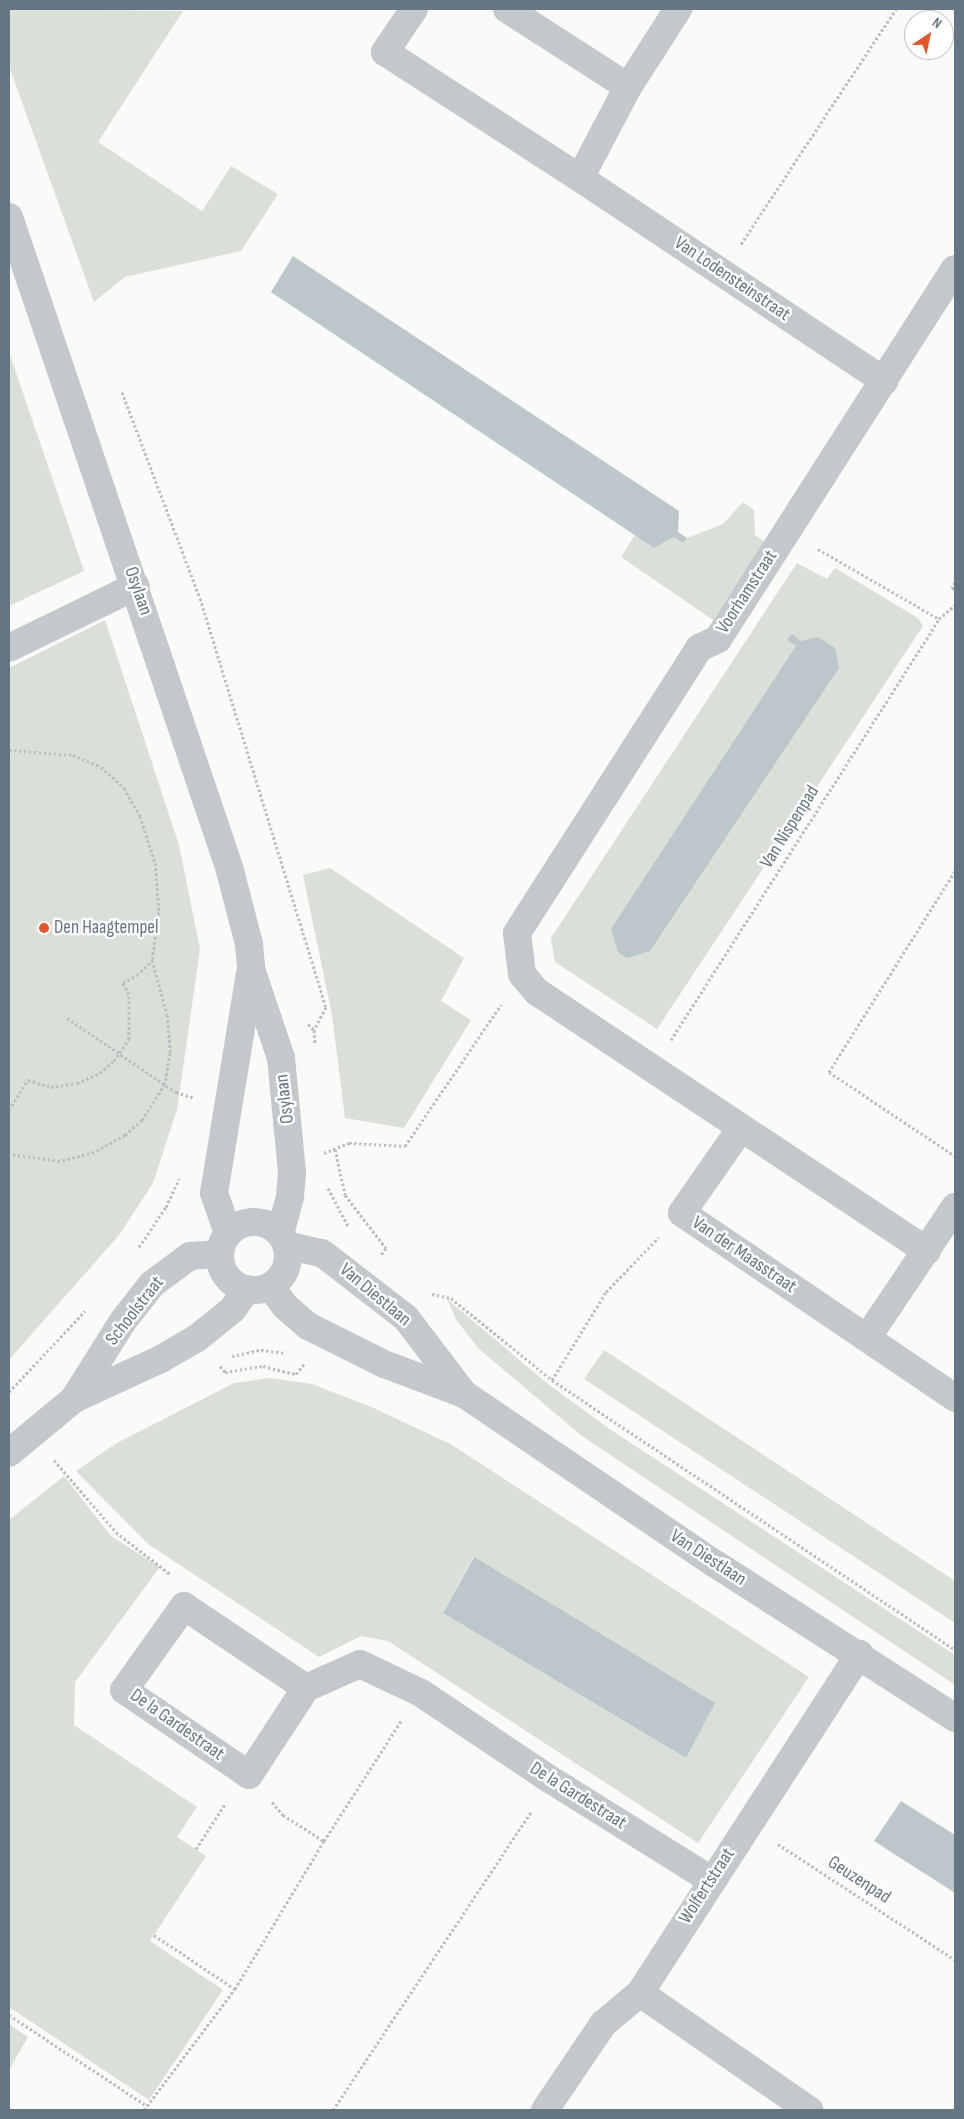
<!DOCTYPE html>
<style>
body{margin:0}
#map{position:relative;width:964px;height:2119px;overflow:hidden;background:#fafaf8;font-family:"Sofia Sans Condensed",sans-serif}
div>[style]{position:absolute}
.green>*{inset:0;background:#dadfd7}
.water>*{inset:0;background:#bbc7cb}
.path>*{height:3px;margin-top:-1.5px;transform-origin:0;background:repeating-linear-gradient(90deg,#bbbfc2 0 2.5px,transparent 0 5px)}
.minor>*{height:28px;margin:-14px;padding:0 14px;transform-origin:14px;border-radius:14px;background:#c3c8cc}
.tertiary>*{height:28px;margin:-14px;padding:0 14px;transform-origin:14px;border-radius:14px;background:#c3c8cc}
.tertiary>.ring{margin:-14px;padding:0;box-sizing:content-box;background:none;border:28px solid #c3c8cc;border-radius:50%}
.dots>*{width:14px;height:14px;translate:-50% -50%;box-sizing:border-box;border:2px solid #fff;border-radius:50%}
span{translate:-50% -50%;white-space:nowrap;text-align:center;line-height:1.15;-webkit-text-stroke:5px #fff;paint-order:stroke}
.street-label{font-size:19px;color:#657683}
.poi-label{font-size:19px;color:#657683}
.left{translate:0 -50%;text-align:left}
.frame{position:absolute;inset:0;border:10px solid #657683;pointer-events:none}
.north{position:absolute;left:904px;top:10px;width:50px;height:50px;box-sizing:border-box;background:#fff;border:1px solid #c1c8cd;border-radius:50%;rotate:34deg;font-size:14px;font-weight:700;line-height:20px;text-align:center;color:#657683}
.north::after{content:'';display:block;margin:auto;width:18px;height:22px;background:#e4572e;clip-path:polygon(50% 0,100% 100%,50% 72%,0 100%)}
</style>
<div id="map">
<div class="green">
<div style="clip-path:polygon(9px 9px,183px 11px,98px 142px,202px 211px,231px 166px,278px 194px,241px 251px,125px 277px,94px 302px,9px 66px)"></div>
<div style="clip-path:polygon(9px 352px,84px 571px,9px 606px)"></div>
<div style="clip-path:polygon(743px 502px,754px 510px,755px 535px,765px 542px,713px 620px,621px 557px,635px 535px,654px 548px,674px 537px,683px 543px,687px 538px,723px 524px)"></div>
<div style="clip-path:polygon(797px 563px,827px 579px,835px 568px,918px 618px,923px 626px,657px 1029px,555px 962px,551px 938px)"></div>
<div style="clip-path:polygon(105px 620px,179px 845px,200px 949px,177px 1110px,153px 1183px,119px 1235px,9px 1360px,9px 668px)"></div>
<div style="clip-path:polygon(330px 868px,464px 958px,441px 1001px,471px 1020px,404px 1128px,345px 1118px,332px 1015px,303px 875px)"></div>
<div style="clip-path:polygon(447px 1299px,548px 1384px,611px 1430px,955px 1655px,955px 1685px,582px 1436px,479px 1349px,457px 1321px)"></div>
<div style="clip-path:polygon(604px 1350px,955px 1581px,955px 1623px,584px 1379px)"></div>
<div style="clip-path:polygon(evenodd,270px 1378px,312px 1384px,376px 1409px,452px 1445px,809px 1677px,698px 1843px,388px 1641px,361px 1636px,319px 1657px,148px 1544px,76px 1471px,115px 1444px,234px 1383px,270px 1378px,473px 1557px,686px 1758px,443px 1613px,473px 1557px)"></div>
<div style="clip-path:polygon(64px 1476px,111px 1536px,160px 1567px,75px 1682px,74px 1725px,197px 1807px,177px 1837px,206px 1856px,150px 1941px,223px 1990px,149px 2100px,9px 2007px,9px 1520px)"></div>
<div style="clip-path:polygon(9px 2024px,28px 2037px,9px 2070px)"></div>
</div>
<div class="water">
<div style="clip-path:polygon(293px 256px,679px 511px,678px 532px,687px 538px,685px 541px,683px 543px,674px 537px,654px 548px,271px 292px)"></div>
<div style="clip-path:polygon(792px 634px,801px 641px,818px 637px,835px 648px,839px 668px,650px 951px,627px 958px,618px 952px,611px 929px,796px 646px,787px 640px)"></div>
<div style="clip-path:polygon(474px 1557px,715px 1703px,686px 1758px,443px 1613px)"></div>
<div style="clip-path:polygon(901px 1801px,955px 1835px,955px 1893px,874px 1841px)"></div>
</div>
<div class="path">
<div style="left:741px;top:244px;width:282px;rotate:-56.6deg"></div>
<div style="left:122px;top:392px;width:220px;rotate:69.3deg"></div>
<div style="left:200px;top:598px;width:428px;rotate:72.9deg"></div>
<div style="left:326px;top:1007px;width:26px;rotate:118deg"></div>
<div style="left:818px;top:549px;width:140px;rotate:30deg"></div>
<div style="left:955px;top:582px;width:7px;rotate:117deg"></div>
<div style="left:952px;top:588px;width:3px;rotate:18deg"></div>
<div style="left:9px;top:750px;width:64px;rotate:4.5deg"></div>
<div style="left:73px;top:755px;width:30px;rotate:23deg"></div>
<div style="left:101px;top:767px;width:31px;rotate:42deg"></div>
<div style="left:124px;top:788px;width:32px;rotate:60deg"></div>
<div style="left:140px;top:816px;width:49px;rotate:72.3deg"></div>
<div style="left:155px;top:863px;width:49px;rotate:85.3deg"></div>
<div style="left:159px;top:912px;width:49px;rotate:98.3deg"></div>
<div style="left:152px;top:960px;width:57px;rotate:74.7deg"></div>
<div style="left:167px;top:1015px;width:38px;rotate:85deg"></div>
<div style="left:170px;top:1053px;width:31px;rotate:99deg"></div>
<div style="left:165px;top:1084px;width:43px;rotate:122.6deg"></div>
<div style="left:142px;top:1120px;width:23px;rotate:139deg"></div>
<div style="left:125px;top:1135px;width:35px;rotate:151deg"></div>
<div style="left:94px;top:1152px;width:35px;rotate:165deg"></div>
<div style="left:60px;top:1161px;width:51px;rotate:-172.2deg"></div>
<div style="left:955px;top:871px;width:237px;rotate:122.1deg"></div>
<div style="left:829px;top:1072px;width:151px;rotate:33.7deg"></div>
<div style="left:67px;top:1018px;width:132px;rotate:34.2deg"></div>
<div style="left:176px;top:1092px;width:19px;rotate:18deg"></div>
<div style="left:308px;top:1024px;width:8px;rotate:45deg"></div>
<div style="left:314px;top:1030px;width:13px;rotate:86deg"></div>
<div style="left:671px;top:1040px;width:499px;rotate:-57.5deg"></div>
<div style="left:939px;top:619px;width:21px;rotate:-41deg"></div>
<div style="left:9px;top:1110px;width:36px;rotate:-58deg"></div>
<div style="left:28px;top:1080px;width:24px;rotate:17deg"></div>
<div style="left:51px;top:1087px;width:26px;rotate:-9deg"></div>
<div style="left:77px;top:1083px;width:25px;rotate:-23deg"></div>
<div style="left:100px;top:1073px;width:18px;rotate:-41deg"></div>
<div style="left:114px;top:1061px;width:27px;rotate:-56deg"></div>
<div style="left:129px;top:1039px;width:45px;rotate:-90deg"></div>
<div style="left:129px;top:994px;width:13px;rotate:-119deg"></div>
<div style="left:123px;top:983px;width:16px;rotate:-30deg"></div>
<div style="left:137px;top:975px;width:21px;rotate:-43deg"></div>
<div style="left:335px;top:1149px;width:47px;rotate:77.7deg"></div>
<div style="left:345px;top:1195px;width:67px;rotate:52.3deg"></div>
<div style="left:386px;top:1248px;width:9px;rotate:126deg"></div>
<div style="left:324px;top:1153px;width:27px;rotate:-22deg"></div>
<div style="left:349px;top:1143px;width:56px;rotate:3.1deg"></div>
<div style="left:405px;top:1146px;width:171px;rotate:-55.8deg"></div>
<div style="left:328px;top:1188px;width:43px;rotate:62.2deg"></div>
<div style="left:139px;top:1247px;width:48px;rotate:-56deg"></div>
<div style="left:166px;top:1207px;width:31px;rotate:-65deg"></div>
<div style="left:432px;top:1294px;width:19px;rotate:12deg"></div>
<div style="left:451px;top:1298px;width:130px;rotate:39.1deg"></div>
<div style="left:552px;top:1380px;width:485px;rotate:33.8deg"></div>
<div style="left:232px;top:1356px;width:30px;rotate:-12deg"></div>
<div style="left:261px;top:1350px;width:24px;rotate:7deg"></div>
<div style="left:220px;top:1366px;width:8px;rotate:50deg"></div>
<div style="left:225px;top:1372px;width:38px;rotate:-9deg"></div>
<div style="left:263px;top:1366px;width:34px;rotate:14deg"></div>
<div style="left:296px;top:1374px;width:13px;rotate:-51deg"></div>
<div style="left:552px;top:1380px;width:103px;rotate:-58.5deg"></div>
<div style="left:606px;top:1292px;width:76px;rotate:-46.1deg"></div>
<div style="left:9px;top:1392px;width:111px;rotate:-46.8deg"></div>
<div style="left:54px;top:1460px;width:95px;rotate:49.3deg"></div>
<div style="left:116px;top:1532px;width:68px;rotate:37.9deg"></div>
<div style="left:272px;top:1802px;width:17px;rotate:50deg"></div>
<div style="left:283px;top:1815px;width:49px;rotate:32.4deg"></div>
<div style="left:778px;top:1844px;width:212px;rotate:33.2deg"></div>
<div style="left:196px;top:1849px;width:54px;rotate:-57.2deg"></div>
<div style="left:154px;top:1935px;width:97px;rotate:33.7deg"></div>
<div style="left:9px;top:2015px;width:165px;rotate:33.4deg"></div>
<div style="left:144px;top:2110px;width:151px;rotate:-53.1deg"></div>
<div style="left:235px;top:1989px;width:173px;rotate:-59deg"></div>
<div style="left:324px;top:1841px;width:143px;rotate:-57.3deg"></div>
<div style="left:333px;top:2110px;width:360px;rotate:-56.4deg"></div>
</div>
<div class="minor">
<div style="left:414px;top:9px;width:52px;rotate:124deg"></div>
<div style="left:385px;top:52px;width:232px;rotate:32.9deg"></div>
<div style="left:580px;top:178px;width:366px;rotate:33.7deg"></div>
<div style="left:507px;top:9px;width:144px;rotate:32.8deg"></div>
<div style="left:580px;top:178px;width:103px;rotate:-62.2deg"></div>
<div style="left:628px;top:87px;width:93px;rotate:-57.3deg"></div>
<div style="left:9px;top:648px;width:141px;rotate:-26deg"></div>
<div style="left:741px;top:1128px;width:103px;rotate:124.8deg"></div>
<div style="left:682px;top:1213px;width:330px;rotate:34.1deg"></div>
<div style="left:927px;top:1251px;width:468px;rotate:-146.4deg"></div>
<div style="left:537px;top:992px;width:23px;rotate:-130deg"></div>
<div style="left:522px;top:974px;width:41px;rotate:-97deg"></div>
<div style="left:517px;top:933px;width:338px;rotate:-57.4deg"></div>
<div style="left:699px;top:648px;width:21px;rotate:-25deg"></div>
<div style="left:718px;top:639px;width:439px;rotate:-57.4deg"></div>
<div style="left:867px;top:1338px;width:158px;rotate:-56.1deg"></div>
<div style="left:306px;top:1688px;width:147px;rotate:-146.1deg"></div>
<div style="left:184px;top:1606px;width:103px;rotate:125.5deg"></div>
<div style="left:124px;top:1690px;width:151px;rotate:34.2deg"></div>
<div style="left:249px;top:1775px;width:104px;rotate:-56.8deg"></div>
<div style="left:306px;top:1688px;width:59px;rotate:-24deg"></div>
<div style="left:360px;top:1664px;width:68px;rotate:25.4deg"></div>
<div style="left:421px;top:1693px;width:156px;rotate:33.8deg"></div>
<div style="left:551px;top:1780px;width:189px;rotate:32deg"></div>
<div style="left:640px;top:1993px;width:206px;rotate:34.7deg"></div>
<div style="left:545px;top:2110px;width:104px;rotate:-56deg"></div>
<div style="left:603px;top:2024px;width:48px;rotate:-40deg"></div>
<div style="left:640px;top:1993px;width:404px;rotate:-57.1deg"></div>
</div>
<div class="tertiary">
<div style="left:9px;top:217px;width:686px;rotate:71.3deg"></div>
<div style="left:229px;top:867px;width:80px;rotate:75.4deg"></div>
<div style="left:249px;top:944px;width:25px;rotate:85deg"></div>
<div style="left:251px;top:969px;width:94px;rotate:71.4deg"></div>
<div style="left:281px;top:1058px;width:116px;rotate:84.5deg"></div>
<div style="left:292px;top:1173px;width:24px;rotate:95deg"></div>
<div style="left:290px;top:1197px;width:38px;rotate:105deg"></div>
<div class="ring" style="left:220px;top:1222px;width:40px;height:40px"></div>
<div style="left:228px;top:1233px;width:42px;rotate:-109.3deg"></div>
<div style="left:214px;top:1193px;width:223px;rotate:-80.7deg"></div>
<div style="left:286px;top:1245px;width:37px;rotate:13deg"></div>
<div style="left:322px;top:1253px;width:106px;rotate:37.7deg"></div>
<div style="left:406px;top:1318px;width:96px;rotate:52.7deg"></div>
<div style="left:270px;top:1286px;width:26px;rotate:53deg"></div>
<div style="left:286px;top:1307px;width:29px;rotate:41deg"></div>
<div style="left:308px;top:1326px;width:85px;rotate:26.6deg"></div>
<div style="left:384px;top:1364px;width:85px;rotate:20.6deg"></div>
<div style="left:464px;top:1394px;width:305px;rotate:34.1deg"></div>
<div style="left:717px;top:1565px;width:283px;rotate:32.7deg"></div>
<div style="left:74px;top:1399px;width:92px;rotate:-57.9deg"></div>
<div style="left:123px;top:1321px;width:47px;rotate:-51.9deg"></div>
<div style="left:152px;top:1284px;width:47px;rotate:-36.4deg"></div>
<div style="left:190px;top:1256px;width:30px;rotate:-4deg"></div>
<div style="left:9px;top:1453px;width:85px;rotate:-39.7deg"></div>
<div style="left:74px;top:1399px;width:96px;rotate:-24.7deg"></div>
<div style="left:161px;top:1359px;width:42px;rotate:-30.3deg"></div>
<div style="left:197px;top:1338px;width:45px;rotate:-38.7deg"></div>
<div style="left:232px;top:1310px;width:26px;rotate:-54deg"></div>
</div>
<div class="dots">
<div style="left:44px;top:928px;background:#e4572e"></div>
</div>
<div class="street-label">
<span style="left:732px;top:279px;rotate:34deg">Van Lodensteinstraat</span>
<span style="left:138px;top:591px;rotate:71deg">Osylaan</span>
<span style="left:747px;top:592px;rotate:-57deg">Voorhamstraat</span>
<span style="left:790px;top:827px;rotate:-58deg">Van Nispenpad</span>
<span style="left:285px;top:1099px;rotate:-97deg">Osylaan</span>
<span style="left:744px;top:1255px;rotate:34deg">Van der Maasstraat</span>
<span style="left:375px;top:1295px;rotate:40deg">Van Diestlaan</span>
<span style="left:135px;top:1311px;rotate:-52deg">Schoolstraat</span>
<span style="left:708px;top:1558px;rotate:33deg">Van Diestlaan</span>
<span style="left:177px;top:1725px;rotate:35deg">De la Gardestraat</span>
<span style="left:578px;top:1796px;rotate:32deg">De la Gardestraat</span>
<span style="left:859px;top:1880px;rotate:33deg">Geuzenpad</span>
<span style="left:707px;top:1886px;rotate:-57deg">Wolfertstraat</span>
</div>
<div class="poi-label">
<span class="left" style="left:54px;top:928px">Den Haagtempel</span>
</div>
<div class="frame"></div>
<div class="north">N</div>
</div>
